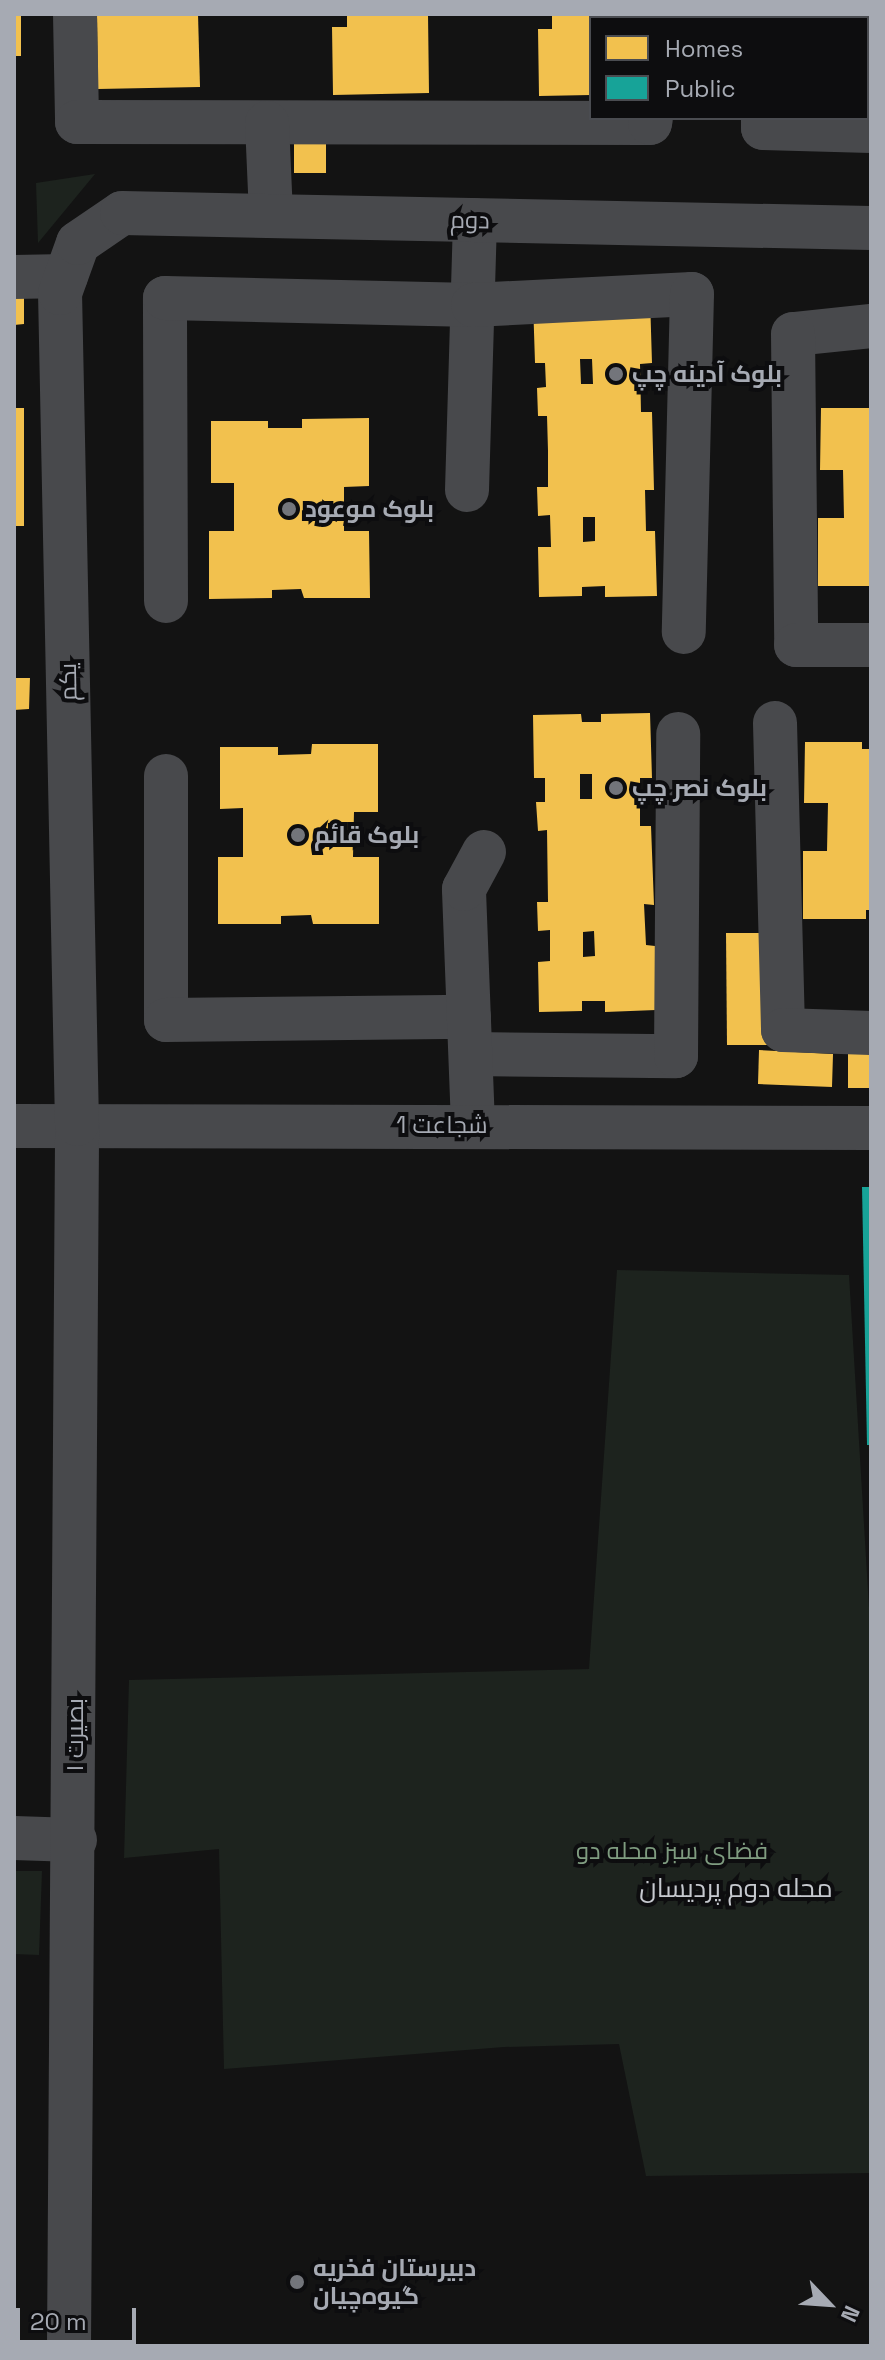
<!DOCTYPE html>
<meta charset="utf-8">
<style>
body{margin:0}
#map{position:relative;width:885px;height:2360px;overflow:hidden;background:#131313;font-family:"Space Grotesk",Cairo,sans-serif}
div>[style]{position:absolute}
.green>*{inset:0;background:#1d231e}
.homes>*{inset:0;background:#f2c14e}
.public>*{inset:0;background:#17a398}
.minor>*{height:44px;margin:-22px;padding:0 22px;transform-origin:22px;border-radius:22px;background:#48494c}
.dots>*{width:22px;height:22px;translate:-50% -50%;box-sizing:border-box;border:4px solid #0d0d0f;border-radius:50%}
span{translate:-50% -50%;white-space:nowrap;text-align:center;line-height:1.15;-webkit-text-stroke:8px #0d0d0f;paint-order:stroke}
.street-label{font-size:24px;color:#a6aab3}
.poi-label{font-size:24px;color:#a6aab3;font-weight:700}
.left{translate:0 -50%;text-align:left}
.park-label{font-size:24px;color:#7f9c80}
.neighbourhood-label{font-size:26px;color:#c6c9cf}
.frame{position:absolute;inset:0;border:16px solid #a6aab3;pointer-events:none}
.legend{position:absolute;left:589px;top:16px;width:280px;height:104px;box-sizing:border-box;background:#0d0d0f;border:2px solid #4a4c51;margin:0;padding:10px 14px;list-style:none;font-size:24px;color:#a6aab3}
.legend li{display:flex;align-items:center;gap:16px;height:40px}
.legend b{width:40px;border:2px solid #4a4c51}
.north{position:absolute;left:789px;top:2264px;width:80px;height:80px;-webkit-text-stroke:6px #0d0d0f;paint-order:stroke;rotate:115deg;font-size:22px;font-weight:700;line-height:32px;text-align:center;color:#a6aab3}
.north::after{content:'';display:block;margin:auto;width:28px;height:36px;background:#a6aab3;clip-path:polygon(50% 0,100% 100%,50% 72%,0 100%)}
.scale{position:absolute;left:16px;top:2308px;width:120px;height:36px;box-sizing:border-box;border:4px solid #a6aab3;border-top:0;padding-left:10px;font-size:24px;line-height:28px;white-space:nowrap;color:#a6aab3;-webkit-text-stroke:6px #0d0d0f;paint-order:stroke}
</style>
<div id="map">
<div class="green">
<div style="clip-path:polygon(95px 174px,38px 243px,36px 183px)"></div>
<div style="clip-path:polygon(617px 1270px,849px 1275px,871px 1641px,871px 2173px,646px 2176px,619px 2044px,504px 2047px,224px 2069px,219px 1849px,124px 1858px,129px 1680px,589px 1669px)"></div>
<div style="clip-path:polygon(14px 1871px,42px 1871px,39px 1955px,14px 1954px)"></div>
</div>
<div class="homes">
<div style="clip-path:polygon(14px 14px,21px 14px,21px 56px,14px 56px)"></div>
<div style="clip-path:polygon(114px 14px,198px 14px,200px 87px,98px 89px,97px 16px)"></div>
<div style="clip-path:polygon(347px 14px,428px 14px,429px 93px,333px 95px,332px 27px,347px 27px)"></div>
<div style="clip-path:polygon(552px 14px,634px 14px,634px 18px,591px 18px,591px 95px,539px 96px,538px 29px,552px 29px)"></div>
<div style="clip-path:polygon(866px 14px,871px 14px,871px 54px,867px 54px)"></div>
<div style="clip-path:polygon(294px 141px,326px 141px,326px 173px,294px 173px)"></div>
<div style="clip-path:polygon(14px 293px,24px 293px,24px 324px,14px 325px)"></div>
<div style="clip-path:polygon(evenodd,650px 298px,652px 363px,640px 364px,641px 412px,652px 412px,654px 490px,645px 490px,646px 531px,655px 531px,657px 596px,605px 597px,605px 586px,582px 587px,582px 596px,539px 597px,538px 547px,551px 547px,550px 515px,538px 516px,537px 487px,548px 487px,548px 451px,547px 416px,538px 416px,537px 388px,546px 387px,545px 363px,535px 363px,533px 301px,650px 298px,580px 359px,592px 359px,593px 384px,581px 384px,580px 359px,650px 298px,583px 517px,595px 517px,595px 541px,583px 542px,583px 517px)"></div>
<div style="clip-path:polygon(14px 408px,24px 408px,24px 526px,14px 526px)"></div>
<div style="clip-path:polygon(821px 408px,871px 408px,871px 586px,818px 586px,818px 518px,844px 518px,843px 470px,820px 470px)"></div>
<div style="clip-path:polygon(369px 418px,369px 486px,344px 487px,344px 531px,369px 531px,370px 598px,304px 598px,301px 589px,272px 590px,272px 598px,209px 599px,209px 531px,234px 531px,234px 483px,211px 483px,211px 421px,268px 421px,268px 428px,302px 428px,302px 419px)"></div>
<div style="clip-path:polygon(14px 678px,30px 678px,29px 709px,14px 710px)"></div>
<div style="clip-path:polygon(evenodd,650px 713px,652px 778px,640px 778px,640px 826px,651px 826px,654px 905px,644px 904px,646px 945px,655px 946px,656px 1010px,605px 1012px,605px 1001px,582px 1001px,582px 1011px,539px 1012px,538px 962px,550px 961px,550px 930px,538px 931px,537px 902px,548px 902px,547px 830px,538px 831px,536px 802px,545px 802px,545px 778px,534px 778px,533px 715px,581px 714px,582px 722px,601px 722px,601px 714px,650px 713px,580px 774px,592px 774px,592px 799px,580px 799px,580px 774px,650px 713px,594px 931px,595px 956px,583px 957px,583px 932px,594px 931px)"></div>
<div style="clip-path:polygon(805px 742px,862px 742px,862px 749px,871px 749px,871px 910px,866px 910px,866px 919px,803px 919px,803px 851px,827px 851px,828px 803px,804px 803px)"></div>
<div style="clip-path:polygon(312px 744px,378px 744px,378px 812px,354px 812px,353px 857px,379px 857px,379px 924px,313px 924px,311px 915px,281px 916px,281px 924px,218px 924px,218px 857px,243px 857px,243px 808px,220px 809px,220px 747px,278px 747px,278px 755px,311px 754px)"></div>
<div style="clip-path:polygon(726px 933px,767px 933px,768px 1045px,727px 1045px)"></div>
<div style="clip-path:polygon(759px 1050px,833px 1054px,832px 1087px,758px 1084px)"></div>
<div style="clip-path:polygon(848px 1051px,871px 1051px,871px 1088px,848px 1088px)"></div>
</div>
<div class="public">
<div style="clip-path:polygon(862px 1187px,871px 1187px,871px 1445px,867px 1445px)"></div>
</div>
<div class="minor">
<div style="left:75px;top:14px;width:108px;rotate:88.9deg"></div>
<div style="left:77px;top:122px;width:573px;rotate:0.1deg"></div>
<div style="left:650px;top:123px;width:5px;rotate:-79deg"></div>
<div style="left:655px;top:18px;width:4px;rotate:-76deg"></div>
<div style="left:764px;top:18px;width:4px;rotate:-90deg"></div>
<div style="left:763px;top:118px;width:10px;rotate:90deg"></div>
<div style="left:763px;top:128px;width:108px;rotate:1.6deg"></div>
<div style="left:267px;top:123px;width:92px;rotate:87.5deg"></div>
<div style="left:14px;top:277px;width:52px;rotate:-1.1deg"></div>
<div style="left:871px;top:326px;width:78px;rotate:174.1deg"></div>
<div style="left:793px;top:334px;width:311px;rotate:89.4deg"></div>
<div style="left:796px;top:645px;width:75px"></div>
<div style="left:467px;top:490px;width:270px;rotate:-88.3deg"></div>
<div style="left:166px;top:601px;width:303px;rotate:-90.2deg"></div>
<div style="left:165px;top:298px;width:308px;rotate:1.3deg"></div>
<div style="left:473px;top:305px;width:219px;rotate:-2.9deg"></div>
<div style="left:692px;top:294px;width:338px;rotate:91.4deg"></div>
<div style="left:775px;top:723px;width:307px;rotate:88.5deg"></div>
<div style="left:783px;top:1030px;width:88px;rotate:2deg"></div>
<div style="left:166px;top:776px;width:244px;rotate:90deg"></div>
<div style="left:166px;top:1020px;width:303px;rotate:-0.6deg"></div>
<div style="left:471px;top:1054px;width:205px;rotate:0.6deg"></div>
<div style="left:676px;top:1056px;width:322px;rotate:-89.6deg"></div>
<div style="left:473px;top:1125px;width:236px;rotate:-92.2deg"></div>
<div style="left:464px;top:889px;width:42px;rotate:-61.6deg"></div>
<div style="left:14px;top:1126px;width:857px;rotate:0.13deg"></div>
<div style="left:14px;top:1838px;width:61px;rotate:1.9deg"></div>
<div style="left:69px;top:2346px;width:1222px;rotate:-89.62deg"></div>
<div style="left:77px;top:1124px;width:831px;rotate:-91.17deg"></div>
<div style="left:60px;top:293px;width:53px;rotate:-70.2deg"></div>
<div style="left:78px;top:243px;width:53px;rotate:-34.3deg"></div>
<div style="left:122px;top:213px;width:749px;rotate:1.15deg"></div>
</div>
<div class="dots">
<div style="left:616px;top:374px;background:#73757b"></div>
<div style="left:289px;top:509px;background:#73757b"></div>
<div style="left:616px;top:788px;background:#73757b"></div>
<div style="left:298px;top:835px;background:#73757b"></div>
<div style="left:297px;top:2282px;background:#73757b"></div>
</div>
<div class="street-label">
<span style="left:470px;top:220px;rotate:1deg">دوم</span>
<span style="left:68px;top:682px;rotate:-91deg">یکم</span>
<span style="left:442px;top:1125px">شجاعت 1</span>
<span style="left:75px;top:1735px;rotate:-90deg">بصیرت ۱</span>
</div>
<div class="poi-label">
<span class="left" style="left:632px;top:374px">بلوک آدینه چپ</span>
<span class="left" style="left:305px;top:509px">بلوک موعود</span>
<span class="left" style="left:632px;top:788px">بلوک نصر چپ</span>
<span class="left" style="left:314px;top:835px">بلوک قائم</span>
<span class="left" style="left:313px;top:2282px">دبیرستان فخریه<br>گیوه‌چیان</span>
</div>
<div class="park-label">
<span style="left:672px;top:1851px">فضای سبز محله دو</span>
</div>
<div class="neighbourhood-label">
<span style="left:736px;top:1889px">محله دوم پردیسان</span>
</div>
<div class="frame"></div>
<ul class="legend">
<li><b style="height:22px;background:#f2c14e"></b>Homes</li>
<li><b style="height:22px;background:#17a398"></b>Public</li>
</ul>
<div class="north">N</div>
<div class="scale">20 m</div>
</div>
